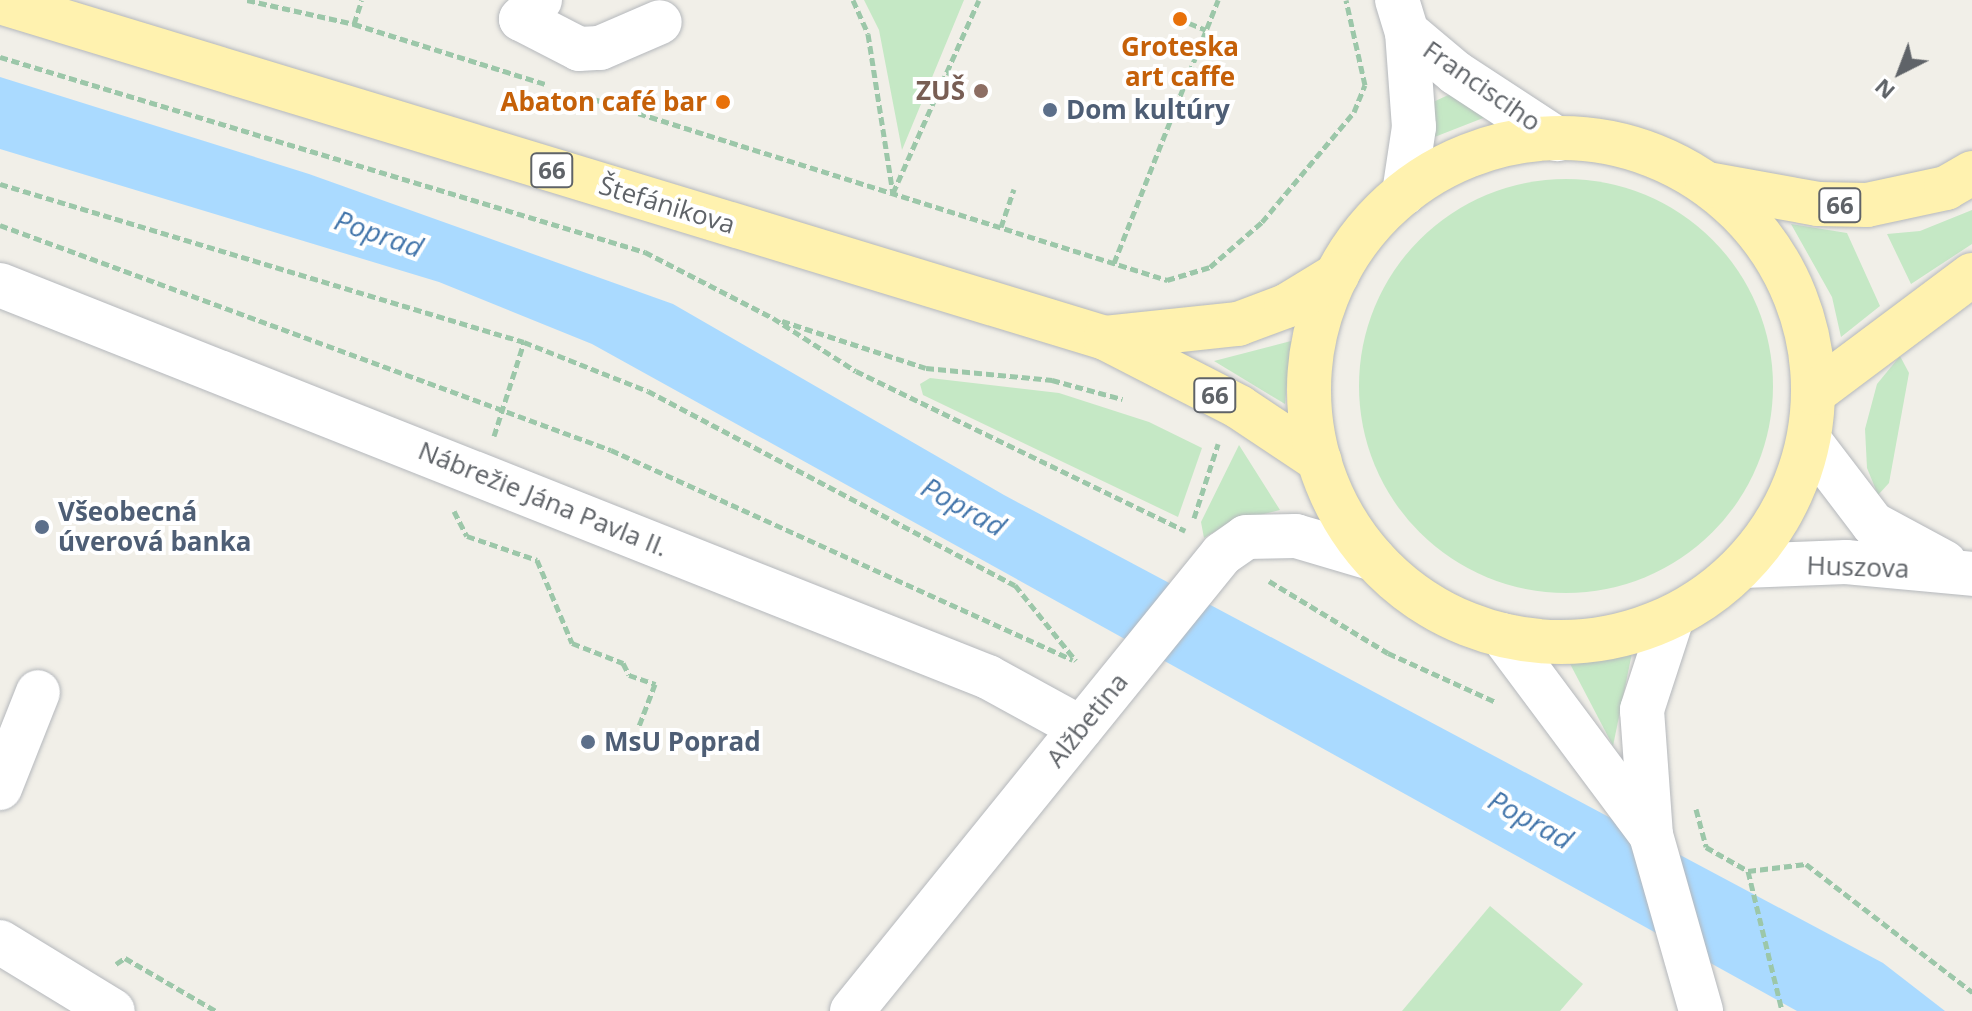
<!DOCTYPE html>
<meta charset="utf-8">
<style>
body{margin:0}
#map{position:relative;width:1972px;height:1011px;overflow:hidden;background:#f1efe8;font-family:"Open Sans",sans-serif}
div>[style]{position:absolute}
.green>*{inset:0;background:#c5e8c5}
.round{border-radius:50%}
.water>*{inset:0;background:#aadaff}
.path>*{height:5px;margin-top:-2.5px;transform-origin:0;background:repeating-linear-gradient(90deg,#9cc7a9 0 8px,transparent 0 12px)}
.roads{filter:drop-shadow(0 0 2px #b5b8bc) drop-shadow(0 0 2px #b5b8bc)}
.minor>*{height:44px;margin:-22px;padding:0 22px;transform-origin:22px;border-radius:22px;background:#fff}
.major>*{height:44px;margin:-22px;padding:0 22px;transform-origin:22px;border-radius:22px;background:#fff2af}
.major>.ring{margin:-22px;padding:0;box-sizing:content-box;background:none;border:44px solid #fff2af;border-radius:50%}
.dots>*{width:22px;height:22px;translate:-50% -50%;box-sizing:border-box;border:4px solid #fff;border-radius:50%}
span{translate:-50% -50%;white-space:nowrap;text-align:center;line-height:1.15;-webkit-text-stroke:8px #fff;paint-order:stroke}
.shield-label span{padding:2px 6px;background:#fff;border:2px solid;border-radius:6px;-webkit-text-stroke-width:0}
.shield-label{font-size:24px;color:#5f6368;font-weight:700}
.food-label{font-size:26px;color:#c56008;font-weight:700}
.right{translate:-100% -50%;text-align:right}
.street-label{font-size:26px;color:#5f6368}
.education-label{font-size:26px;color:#785e54;font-weight:700}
.service-label{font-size:26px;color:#4e5e75;font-weight:700}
.left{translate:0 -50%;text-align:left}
.water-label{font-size:28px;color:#4174aa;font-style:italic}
.north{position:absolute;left:1860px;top:32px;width:80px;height:80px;-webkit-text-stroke:6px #fff;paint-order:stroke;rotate:222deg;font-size:22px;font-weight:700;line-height:32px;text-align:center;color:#5f6368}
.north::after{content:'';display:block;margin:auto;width:28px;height:36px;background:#5f6368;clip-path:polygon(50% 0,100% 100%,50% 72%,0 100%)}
</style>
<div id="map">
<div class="green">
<div style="clip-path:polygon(864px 0,964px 0,902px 150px,879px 30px)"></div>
<div style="clip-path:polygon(1459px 90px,1496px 113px,1432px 138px,1431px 103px)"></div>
<div class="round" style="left:1359px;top:179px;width:414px;height:414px"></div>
<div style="clip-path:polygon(1972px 210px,1972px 244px,1911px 284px,1887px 234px,1920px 231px)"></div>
<div style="clip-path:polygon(1791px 224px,1847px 233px,1880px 306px,1841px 337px,1832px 297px)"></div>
<div style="clip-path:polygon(1291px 341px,1285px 404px,1214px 361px)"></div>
<div style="clip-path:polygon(1900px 356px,1909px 373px,1889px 483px,1878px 495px,1867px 468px,1865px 429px,1877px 384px)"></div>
<div style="clip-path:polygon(930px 378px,1059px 393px,1149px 422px,1202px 448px,1178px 517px,923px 395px,920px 384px)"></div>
<div style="clip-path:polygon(1239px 445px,1280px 510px,1229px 523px,1204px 538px,1201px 522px)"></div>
<div style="clip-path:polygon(1632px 653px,1613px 746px,1567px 658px)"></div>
<div style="clip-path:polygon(1490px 906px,1583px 984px,1560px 1011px,1402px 1011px)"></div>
</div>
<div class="water">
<div style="clip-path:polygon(0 77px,309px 174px,673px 304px,1004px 495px,1883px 963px,1945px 1011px,1797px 1011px,592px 344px,439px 282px,0 149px)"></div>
</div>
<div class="path">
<div style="left:247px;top:0;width:110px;rotate:12.6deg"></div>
<div style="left:354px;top:24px;width:200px;rotate:17.4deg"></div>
<div style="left:853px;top:0;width:37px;rotate:66deg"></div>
<div style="left:868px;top:34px;width:161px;rotate:81.1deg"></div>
<div style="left:1189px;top:23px;width:18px;rotate:22deg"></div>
<div style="left:354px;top:24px;width:25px;rotate:-72deg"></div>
<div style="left:0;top:57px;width:674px;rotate:16.82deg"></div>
<div style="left:645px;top:252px;width:144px;rotate:27.3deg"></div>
<div style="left:773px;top:318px;width:98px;rotate:32.6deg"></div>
<div style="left:856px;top:371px;width:366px;rotate:25.9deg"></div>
<div style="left:947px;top:72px;width:13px;rotate:27deg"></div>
<div style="left:581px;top:95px;width:615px;rotate:17.52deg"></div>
<div style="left:1167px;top:280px;width:45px;rotate:-16.8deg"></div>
<div style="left:1210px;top:267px;width:69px;rotate:-40.9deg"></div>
<div style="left:1262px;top:222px;width:143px;rotate:-50.1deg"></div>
<div style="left:1354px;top:112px;width:29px;rotate:-68deg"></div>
<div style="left:1365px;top:85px;width:87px;rotate:-102.6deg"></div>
<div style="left:0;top:184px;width:547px;rotate:16.78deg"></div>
<div style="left:524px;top:342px;width:133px;rotate:21.6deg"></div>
<div style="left:648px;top:391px;width:415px;rotate:27.9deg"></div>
<div style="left:1015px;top:585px;width:97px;rotate:51.2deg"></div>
<div style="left:893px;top:193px;width:211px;rotate:-66deg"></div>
<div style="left:0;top:225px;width:651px;rotate:20.22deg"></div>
<div style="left:611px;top:450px;width:507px;rotate:24.44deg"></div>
<div style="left:1001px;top:227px;width:40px;rotate:-71.1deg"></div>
<div style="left:1114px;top:263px;width:283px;rotate:-68.4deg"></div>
<div style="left:782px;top:321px;width:151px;rotate:18.1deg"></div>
<div style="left:926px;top:368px;width:127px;rotate:5.4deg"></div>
<div style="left:1052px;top:380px;width:73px;rotate:15.2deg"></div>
<div style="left:494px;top:436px;width:99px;rotate:-72.3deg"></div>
<div style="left:454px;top:511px;width:28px;rotate:63deg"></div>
<div style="left:467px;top:536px;width:74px;rotate:18.9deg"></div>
<div style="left:537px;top:560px;width:90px;rotate:67.1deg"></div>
<div style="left:572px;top:643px;width:55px;rotate:21.4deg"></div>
<div style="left:623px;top:663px;width:13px;rotate:63deg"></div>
<div style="left:629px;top:675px;width:28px;rotate:19deg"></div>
<div style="left:655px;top:684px;width:45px;rotate:110.9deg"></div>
<div style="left:1194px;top:518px;width:78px;rotate:-72deg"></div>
<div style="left:1269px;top:581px;width:139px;rotate:31.2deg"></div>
<div style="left:1388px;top:653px;width:119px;rotate:24.4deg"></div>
<div style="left:1696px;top:809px;width:39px;rotate:75deg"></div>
<div style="left:1706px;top:847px;width:48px;rotate:29.7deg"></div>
<div style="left:1748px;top:871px;width:58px;rotate:-6.9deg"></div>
<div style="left:1806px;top:864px;width:210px;rotate:37.6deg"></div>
<div style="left:1748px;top:871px;width:144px;rotate:76.3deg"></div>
<div style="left:116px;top:964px;width:11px;rotate:-34deg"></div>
<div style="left:125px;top:958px;width:105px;rotate:30.2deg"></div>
</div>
<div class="roads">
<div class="minor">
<div style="left:540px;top:0;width:27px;rotate:135deg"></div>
<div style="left:521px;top:19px;width:65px;rotate:27.3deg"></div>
<div style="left:579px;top:49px;width:21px;rotate:-3deg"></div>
<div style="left:600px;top:48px;width:65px;rotate:-23.4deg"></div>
<div style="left:1397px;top:0;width:34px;rotate:73deg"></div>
<div style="left:1407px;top:32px;width:95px;rotate:85.8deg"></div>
<div style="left:1414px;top:127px;width:67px;rotate:98.6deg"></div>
<div style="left:1407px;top:32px;width:64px;rotate:39.9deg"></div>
<div style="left:1456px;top:73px;width:121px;rotate:33.2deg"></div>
<div style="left:0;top:285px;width:1063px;rotate:21.64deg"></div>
<div style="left:988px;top:677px;width:106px;rotate:28.7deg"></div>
<div style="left:1809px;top:440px;width:106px;rotate:52.7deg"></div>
<div style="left:1873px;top:524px;width:81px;rotate:28.2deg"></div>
<div style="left:1743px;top:566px;width:103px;rotate:-2.2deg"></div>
<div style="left:1846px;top:562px;width:127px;rotate:5.4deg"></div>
<div style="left:1672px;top:618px;width:97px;rotate:108.1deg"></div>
<div style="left:1642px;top:710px;width:125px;rotate:85.9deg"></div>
<div style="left:1651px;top:835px;width:183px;rotate:74.1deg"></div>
<div style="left:1502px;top:635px;width:249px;rotate:53.3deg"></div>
<div style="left:0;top:788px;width:103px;rotate:-68.4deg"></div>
<div style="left:0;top:942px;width:132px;rotate:31.4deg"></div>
<div style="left:852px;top:1011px;width:588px;rotate:-51.01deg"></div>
<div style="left:1222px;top:554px;width:29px;rotate:-35deg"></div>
<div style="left:1246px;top:537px;width:50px;rotate:-1.1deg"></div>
<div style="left:1296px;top:536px;width:81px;rotate:16.4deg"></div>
</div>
<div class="major">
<div style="left:0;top:2px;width:1155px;rotate:16.91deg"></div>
<div style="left:1105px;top:338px;width:151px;rotate:27.2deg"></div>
<div style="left:1239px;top:407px;width:97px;rotate:33.7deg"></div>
<div class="ring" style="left:1309px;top:138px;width:460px;height:460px"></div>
<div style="left:1707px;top:184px;width:113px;rotate:10.2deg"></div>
<div style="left:1818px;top:204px;width:49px;rotate:1.2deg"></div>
<div style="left:1867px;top:205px;width:81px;rotate:-12.1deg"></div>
<div style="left:1946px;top:188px;width:30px;rotate:-30deg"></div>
<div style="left:1105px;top:338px;width:134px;rotate:-6deg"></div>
<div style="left:1238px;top:324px;width:51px;rotate:-20.6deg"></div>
<div style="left:1286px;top:306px;width:60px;rotate:-31.3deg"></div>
<div style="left:1814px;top:393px;width:197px;rotate:-36.8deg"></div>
</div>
</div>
<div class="dots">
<div style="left:1180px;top:19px;background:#e8710a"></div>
<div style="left:981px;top:91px;background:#8d6e63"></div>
<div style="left:723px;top:102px;background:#e8710a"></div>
<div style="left:1050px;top:110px;background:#5c6f8a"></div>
<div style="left:42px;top:527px;background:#5c6f8a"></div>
<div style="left:588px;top:742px;background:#5c6f8a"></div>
</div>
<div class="shield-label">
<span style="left:552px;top:170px">66</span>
<span style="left:1840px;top:205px">66</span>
<span style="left:1215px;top:395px">66</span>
</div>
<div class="food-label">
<span style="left:1180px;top:62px">Groteska<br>art caffe</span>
<span class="right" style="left:707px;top:102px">Abaton café bar</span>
</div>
<div class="street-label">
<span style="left:1482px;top:86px;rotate:35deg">Francisciho</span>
<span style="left:667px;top:205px;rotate:17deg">Štefánikova</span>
<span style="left:543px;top:499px;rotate:22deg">Nábrežie Jána Pavla II.</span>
<span style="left:1858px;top:567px;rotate:2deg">Huszova</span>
<span style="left:1087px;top:720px;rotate:-51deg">Alžbetina</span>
</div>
<div class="education-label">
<span class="right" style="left:965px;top:91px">ZUŠ</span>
</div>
<div class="service-label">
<span class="left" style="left:1066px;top:110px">Dom kultúry</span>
<span class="left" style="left:58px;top:527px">Všeobecná<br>úverová banka</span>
<span class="left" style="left:604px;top:742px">MsU Poprad</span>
</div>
<div class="water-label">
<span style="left:379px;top:233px;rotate:19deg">Poprad</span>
<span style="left:964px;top:506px;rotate:29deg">Poprad</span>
<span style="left:1531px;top:819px;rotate:29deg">Poprad</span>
</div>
<div class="north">N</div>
</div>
